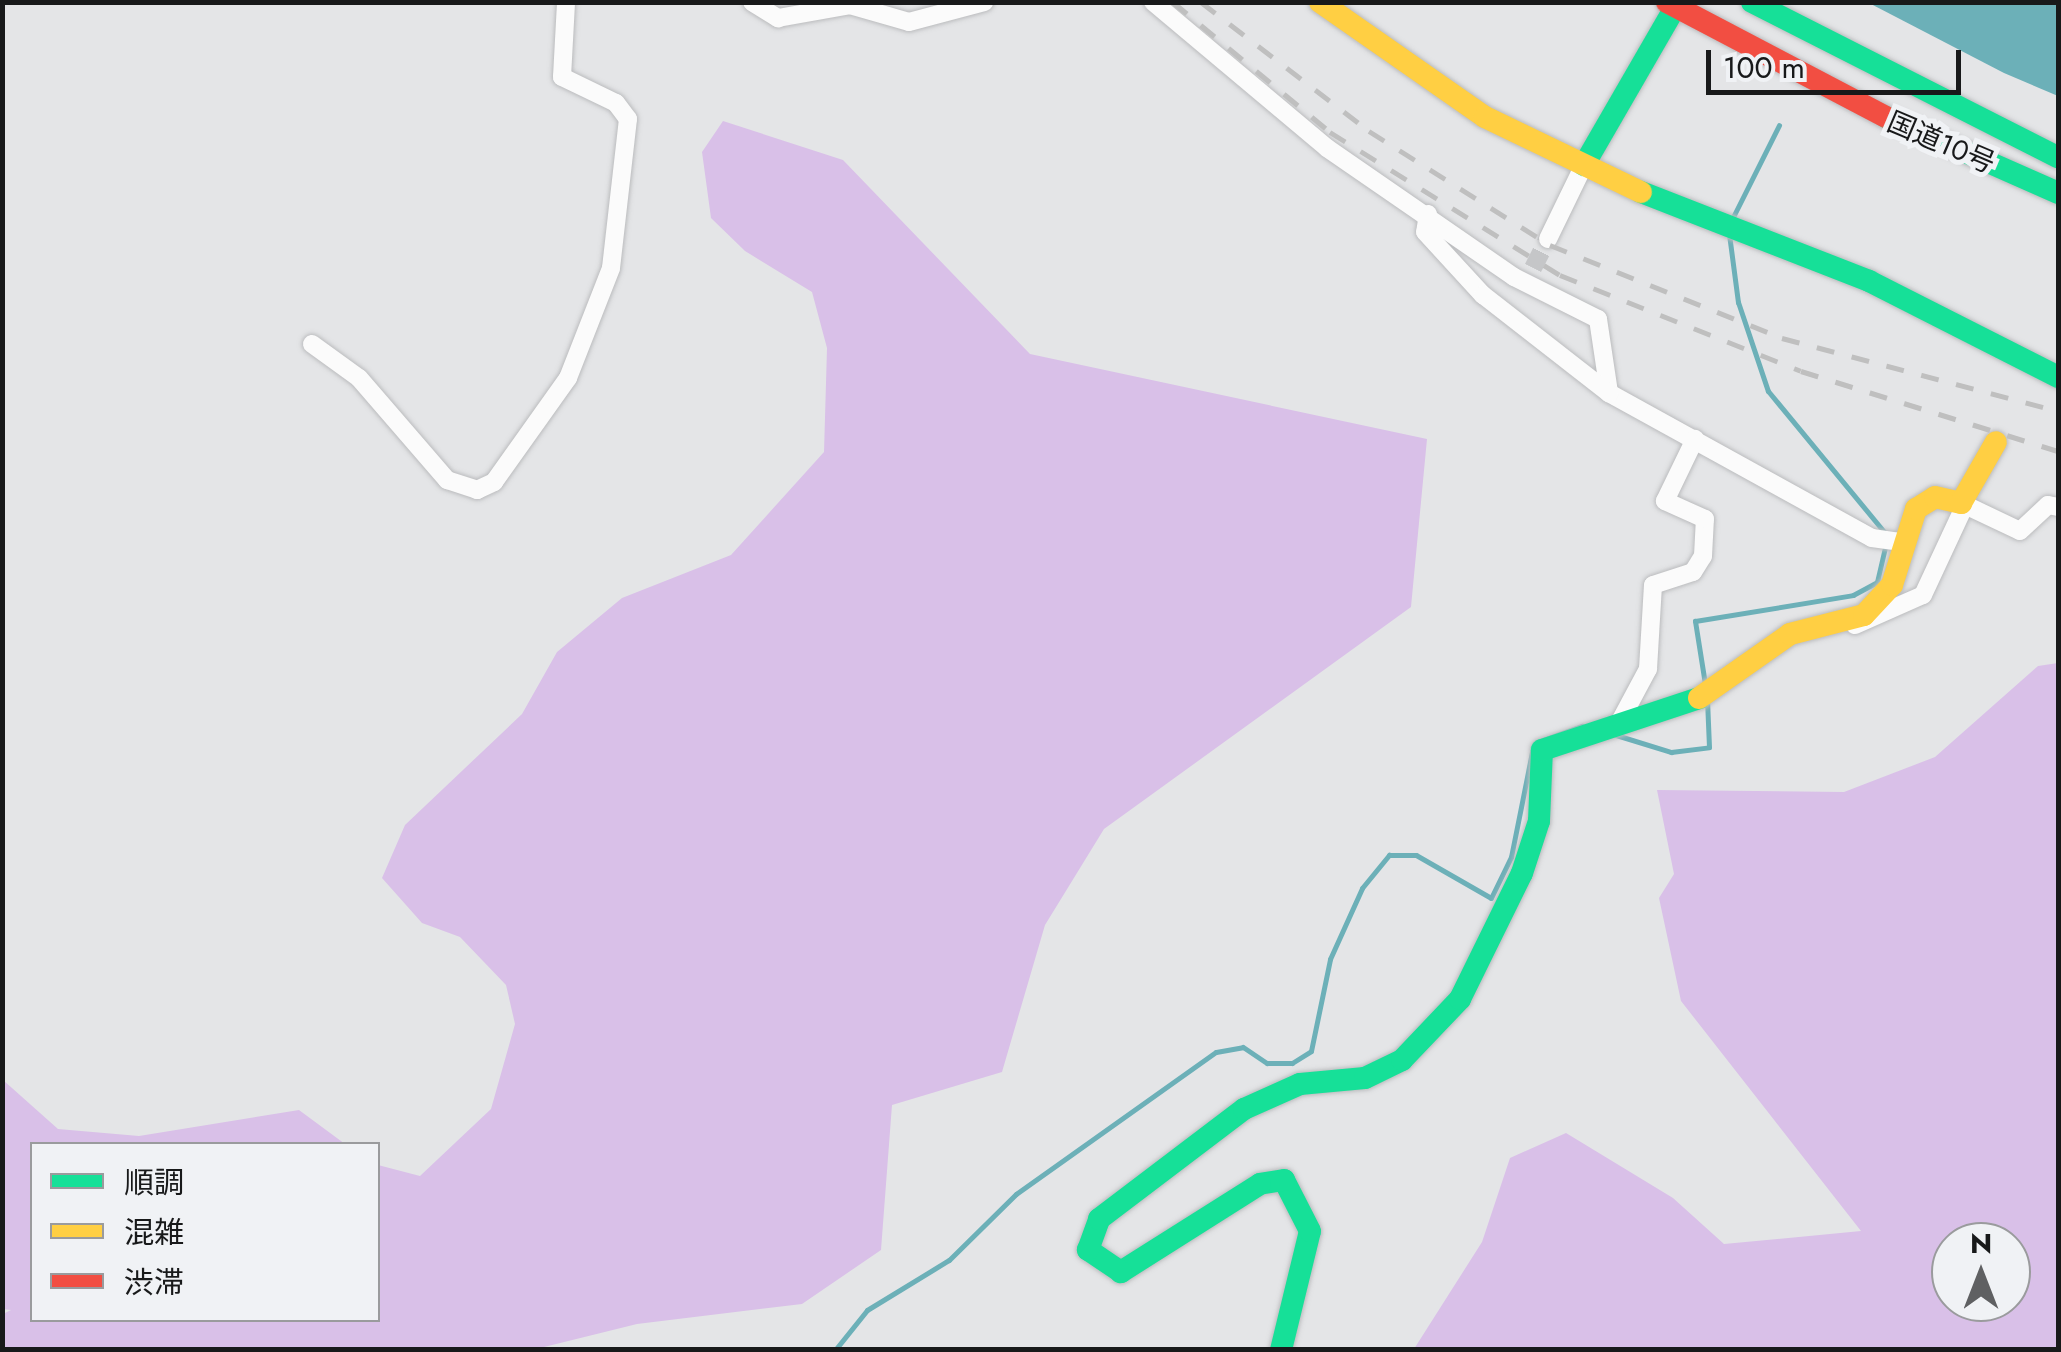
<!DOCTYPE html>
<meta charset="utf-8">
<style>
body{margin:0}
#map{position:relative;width:2061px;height:1352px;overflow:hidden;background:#e4e5e7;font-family:Jost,"Noto Sans JP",sans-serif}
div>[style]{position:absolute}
.forest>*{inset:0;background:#d9c0e8}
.water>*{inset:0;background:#6cb0b8}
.stream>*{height:5px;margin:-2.5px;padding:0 2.5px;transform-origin:2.5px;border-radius:2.5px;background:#6cb0b8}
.street-tunnel>*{height:18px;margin-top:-9px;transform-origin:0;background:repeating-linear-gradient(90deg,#c5c6c8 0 18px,transparent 0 27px)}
.roads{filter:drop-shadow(0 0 2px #bbbcbe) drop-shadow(0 0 2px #bbbcbe)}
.street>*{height:18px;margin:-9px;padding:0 9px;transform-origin:9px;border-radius:9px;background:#fbfbfb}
.fast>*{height:22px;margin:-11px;padding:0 11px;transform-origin:11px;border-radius:11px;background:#16e098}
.slow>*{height:22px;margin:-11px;padding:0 11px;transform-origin:11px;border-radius:11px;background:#ffcf43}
.jam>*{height:22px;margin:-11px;padding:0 11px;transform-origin:11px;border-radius:11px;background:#f24e42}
.rail>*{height:5px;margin-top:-2.5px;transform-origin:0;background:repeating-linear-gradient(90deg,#bfbfbf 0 18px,transparent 0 36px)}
span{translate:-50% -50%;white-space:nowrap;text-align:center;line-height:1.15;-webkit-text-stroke:10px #f0f2f5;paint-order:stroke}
.street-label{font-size:28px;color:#18191a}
.frame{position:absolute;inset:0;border:5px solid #18191a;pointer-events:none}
.legend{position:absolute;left:30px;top:1142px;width:350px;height:180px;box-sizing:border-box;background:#f0f2f5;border:2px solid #9a9b9d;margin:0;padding:12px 18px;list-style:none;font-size:30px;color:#18191a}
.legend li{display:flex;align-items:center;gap:20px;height:50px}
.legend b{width:50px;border:2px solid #9a9b9d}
.north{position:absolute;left:1931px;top:1222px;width:100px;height:100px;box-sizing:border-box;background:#f0f2f5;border:2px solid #9a9b9d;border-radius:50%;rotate:0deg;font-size:28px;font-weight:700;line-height:40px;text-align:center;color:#18191a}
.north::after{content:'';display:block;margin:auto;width:35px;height:45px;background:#5f6062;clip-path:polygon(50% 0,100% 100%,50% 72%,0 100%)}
.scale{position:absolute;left:1706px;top:50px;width:255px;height:45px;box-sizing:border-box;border:5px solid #18191a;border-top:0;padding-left:12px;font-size:30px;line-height:35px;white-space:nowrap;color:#18191a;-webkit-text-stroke:8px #f0f2f5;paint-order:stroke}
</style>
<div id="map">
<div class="forest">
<div style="clip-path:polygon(723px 121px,843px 160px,1030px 354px,1427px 439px,1411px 607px,1104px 829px,1045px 925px,1002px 1072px,892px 1105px,881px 1250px,802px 1304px,637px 1324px,536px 1349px,3px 1349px,3px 1314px,11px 1310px,2px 1309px,3px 1080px,58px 1129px,139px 1136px,299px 1110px,345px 1144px,32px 1144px,32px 1320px,378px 1320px,378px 1165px,420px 1176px,491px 1109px,515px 1024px,506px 985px,460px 937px,422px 923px,382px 878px,405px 825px,522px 714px,557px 652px,622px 598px,731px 555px,824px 452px,827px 348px,812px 292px,745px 251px,711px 218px,702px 152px)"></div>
<div style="clip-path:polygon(evenodd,2058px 663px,2058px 1349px,1414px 1349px,1482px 1242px,1510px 1158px,1566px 1133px,1673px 1198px,1724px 1244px,1861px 1231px,1681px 1001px,1659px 898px,1674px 874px,1657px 790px,1844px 792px,1935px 757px,2038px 666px,2058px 663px,2011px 1242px,2011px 1302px,1951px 1302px,1951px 1242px,2011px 1242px)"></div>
</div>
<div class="water">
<div style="clip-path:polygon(1869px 3px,2058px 3px,2058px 96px,2004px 73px)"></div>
</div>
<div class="stream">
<div style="left:1732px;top:219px;width:105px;rotate:-63.4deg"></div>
<div style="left:1729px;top:234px;width:69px;rotate:82.5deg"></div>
<div style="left:1738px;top:302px;width:94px;rotate:71.4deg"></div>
<div style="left:1768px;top:391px;width:184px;rotate:50.5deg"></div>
<div style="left:1705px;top:684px;width:64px;rotate:-99deg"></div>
<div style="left:1695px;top:621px;width:160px;rotate:-9.3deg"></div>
<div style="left:1853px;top:595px;width:27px;rotate:-28deg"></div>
<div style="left:1877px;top:582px;width:39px;rotate:-77deg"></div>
<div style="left:1616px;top:735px;width:58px;rotate:17.2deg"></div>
<div style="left:1671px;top:752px;width:38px;rotate:-7deg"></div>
<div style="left:1709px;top:747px;width:47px;rotate:-92.4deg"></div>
<div style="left:1537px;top:742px;width:48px;rotate:-19.6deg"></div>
<div style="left:835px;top:1350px;width:51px;rotate:-51.3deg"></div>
<div style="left:867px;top:1310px;width:96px;rotate:-31.4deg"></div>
<div style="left:949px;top:1260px;width:94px;rotate:-44.6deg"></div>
<div style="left:1016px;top:1194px;width:245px;rotate:-35.4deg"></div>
<div style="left:1216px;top:1052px;width:27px;rotate:-10deg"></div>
<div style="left:1243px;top:1047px;width:29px;rotate:34deg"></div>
<div style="left:1267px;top:1063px;width:25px"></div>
<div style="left:1292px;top:1063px;width:22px;rotate:-32deg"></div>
<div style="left:1311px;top:1051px;width:94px;rotate:-78.3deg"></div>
<div style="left:1330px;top:959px;width:78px;rotate:-65.7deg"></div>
<div style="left:1362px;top:888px;width:43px;rotate:-50.7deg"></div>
<div style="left:1389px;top:855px;width:27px"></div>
<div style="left:1416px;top:855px;width:86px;rotate:29.8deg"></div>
<div style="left:1491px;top:898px;width:46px;rotate:-64deg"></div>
<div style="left:1511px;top:857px;width:107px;rotate:-78.7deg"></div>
</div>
<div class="street-tunnel">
<div style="left:1533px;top:268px;width:33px;rotate:-63deg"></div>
</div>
<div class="roads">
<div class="street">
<div style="left:752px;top:2px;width:31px;rotate:32deg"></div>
<div style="left:778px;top:18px;width:73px;rotate:-10.2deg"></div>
<div style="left:850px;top:5px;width:61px;rotate:16.1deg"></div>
<div style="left:909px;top:22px;width:78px;rotate:-14.9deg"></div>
<div style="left:1153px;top:2px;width:227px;rotate:40deg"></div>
<div style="left:1327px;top:148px;width:227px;rotate:34.6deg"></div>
<div style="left:1514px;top:277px;width:94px;rotate:26.6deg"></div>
<div style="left:1598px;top:319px;width:75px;rotate:81.5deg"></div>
<div style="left:1609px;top:393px;width:300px;rotate:28.9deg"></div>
<div style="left:1872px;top:538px;width:28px;rotate:8deg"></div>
<div style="left:1428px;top:214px;width:18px;rotate:99deg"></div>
<div style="left:1425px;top:232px;width:86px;rotate:47.4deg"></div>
<div style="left:1483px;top:295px;width:160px;rotate:37.9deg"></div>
<div style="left:1548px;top:239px;width:82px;rotate:-64.1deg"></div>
<div style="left:312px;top:344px;width:58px;rotate:35.9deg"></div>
<div style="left:359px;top:378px;width:135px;rotate:49.2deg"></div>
<div style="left:447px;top:480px;width:32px;rotate:18deg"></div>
<div style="left:477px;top:490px;width:19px;rotate:-25deg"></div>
<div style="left:494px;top:482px;width:128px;rotate:-54.6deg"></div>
<div style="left:568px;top:378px;width:118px;rotate:-68.6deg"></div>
<div style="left:611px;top:268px;width:150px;rotate:-83.5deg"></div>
<div style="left:628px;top:119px;width:20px;rotate:-127deg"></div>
<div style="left:616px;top:103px;width:60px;rotate:-154.3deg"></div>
<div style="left:562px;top:77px;width:75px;rotate:-86.9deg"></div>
<div style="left:1961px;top:503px;width:65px;rotate:25.4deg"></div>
<div style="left:2020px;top:531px;width:38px;rotate:-43deg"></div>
<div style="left:2048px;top:505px;width:10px;rotate:11deg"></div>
<div style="left:1855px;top:625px;width:74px;rotate:-23.8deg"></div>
<div style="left:1923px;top:595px;width:99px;rotate:-65deg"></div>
<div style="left:1618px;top:725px;width:64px;rotate:-61.8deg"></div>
<div style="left:1648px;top:669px;width:84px;rotate:-86.6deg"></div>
<div style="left:1653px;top:585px;width:42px;rotate:-18deg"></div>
<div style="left:1693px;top:572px;width:19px;rotate:-58deg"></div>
<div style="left:1703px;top:556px;width:37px;rotate:-87deg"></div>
<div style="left:1705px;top:519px;width:44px;rotate:-155.8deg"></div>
<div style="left:1665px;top:501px;width:69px;rotate:-64.2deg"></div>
</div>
<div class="fast">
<div style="left:1752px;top:2px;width:343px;rotate:26.9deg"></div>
<div style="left:1886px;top:117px;width:188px;rotate:23.8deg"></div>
<div style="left:1584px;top:165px;width:188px;rotate:-60deg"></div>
<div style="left:1641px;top:192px;width:245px;rotate:21.3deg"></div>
<div style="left:1869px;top:281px;width:212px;rotate:26.9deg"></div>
<div style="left:1281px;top:1350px;width:122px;rotate:-76.3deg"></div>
<div style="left:1310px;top:1231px;width:57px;rotate:-117deg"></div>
<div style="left:1284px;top:1180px;width:24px;rotate:171deg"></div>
<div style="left:1260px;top:1184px;width:165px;rotate:147.7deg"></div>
<div style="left:1121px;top:1272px;width:40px;rotate:-146deg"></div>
<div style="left:1088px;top:1250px;width:33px;rotate:-70deg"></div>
<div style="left:1099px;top:1219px;width:182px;rotate:-37.2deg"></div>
<div style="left:1244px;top:1109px;width:61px;rotate:-24.1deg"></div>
<div style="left:1300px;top:1084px;width:65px;rotate:-5.3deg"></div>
<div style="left:1365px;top:1078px;width:41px;rotate:-25.9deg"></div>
<div style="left:1402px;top:1060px;width:84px;rotate:-46.4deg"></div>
<div style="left:1460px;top:999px;width:140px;rotate:-63.8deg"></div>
<div style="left:1522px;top:873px;width:55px;rotate:-71.9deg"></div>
<div style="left:1539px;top:821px;width:71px;rotate:-87.6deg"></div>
<div style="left:1542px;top:750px;width:165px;rotate:-18.3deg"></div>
</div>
<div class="slow">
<div style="left:1320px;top:2px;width:201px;rotate:34.9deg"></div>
<div style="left:1485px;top:117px;width:173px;rotate:25.7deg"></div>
<div style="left:1699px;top:698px;width:111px;rotate:-35.1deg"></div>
<div style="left:1790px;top:634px;width:76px;rotate:-14.4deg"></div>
<div style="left:1864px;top:615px;width:41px;rotate:-47deg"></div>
<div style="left:1892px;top:585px;width:80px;rotate:-72.5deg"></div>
<div style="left:1916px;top:509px;width:22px;rotate:-32deg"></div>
<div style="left:1935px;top:497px;width:27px;rotate:13deg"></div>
<div style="left:1961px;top:503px;width:70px;rotate:-60.2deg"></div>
</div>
<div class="jam">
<div style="left:1667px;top:2px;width:247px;rotate:27.7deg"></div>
</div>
</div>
<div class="rail">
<div style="left:1173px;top:2px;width:204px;rotate:39.6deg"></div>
<div style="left:1330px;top:132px;width:271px;rotate:31.9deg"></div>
<div style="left:1560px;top:275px;width:259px;rotate:21.7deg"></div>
<div style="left:1801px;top:371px;width:269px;rotate:17.3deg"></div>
<div style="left:1201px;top:2px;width:212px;rotate:37.5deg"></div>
<div style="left:1369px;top:131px;width:214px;rotate:32.2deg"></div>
<div style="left:1550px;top:245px;width:250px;rotate:21.8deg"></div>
<div style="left:1782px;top:338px;width:285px;rotate:14.8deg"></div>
</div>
<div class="street-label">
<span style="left:1941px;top:143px;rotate:23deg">国道10号</span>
</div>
<div class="frame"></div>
<ul class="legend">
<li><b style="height:12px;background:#16e098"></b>順調</li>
<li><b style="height:12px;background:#ffcf43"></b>混雑</li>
<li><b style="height:12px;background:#f24e42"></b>渋滞</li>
</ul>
<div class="north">N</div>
<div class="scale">100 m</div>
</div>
